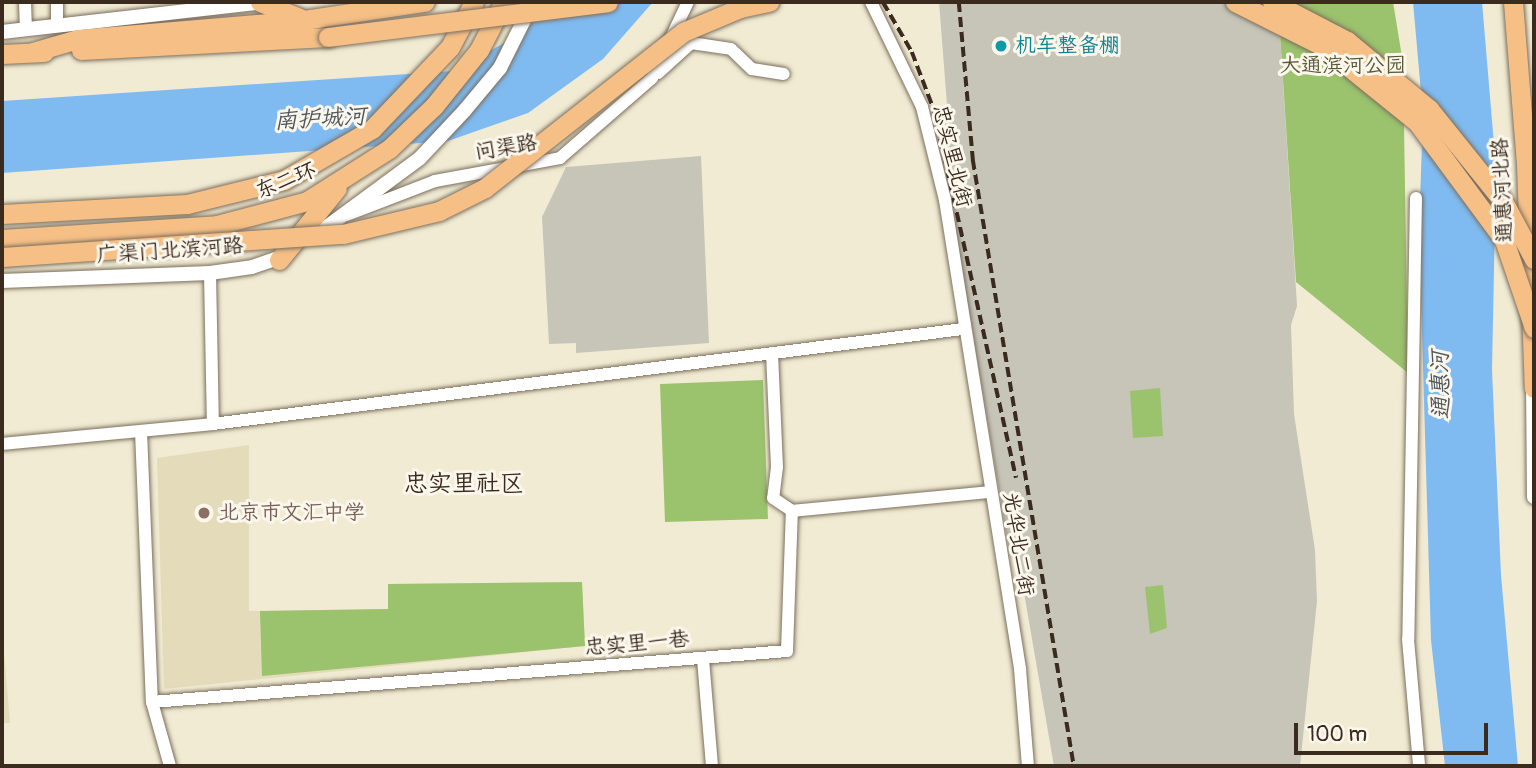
<!DOCTYPE html>
<meta charset="utf-8">
<style>
body{margin:0}
#map{position:relative;width:1536px;height:768px;overflow:hidden;background:#f1ebd3;font-family:Pangolin,"LXGW WenKai TC",sans-serif}
div>[style]{position:absolute}
.built>*{inset:0;background:#e3dbba}
.industrial>*{inset:0;background:#c6c5b8}
.green>*{inset:0;background:#9bc26d}
.water>*{inset:0;background:#7fbbf1}
.roads{filter:drop-shadow(0 0 2px #7b6e5d) drop-shadow(0 0 2px #7b6e5d)}
.minor>*{height:12px;margin:-6px;padding:0 6px;transform-origin:6px;border-radius:6px;background:#fff}
.tertiary>*{height:14px;margin:-7px;padding:0 7px;transform-origin:7px;border-radius:7px;background:#fff}
.trunk>*{height:19px;margin:-9.5px;padding:0 9.5px;transform-origin:9.5px;border-radius:9.5px;background:#f5bf86}
.rail>*{height:3.5px;margin-top:-1.75px;transform-origin:0;background:repeating-linear-gradient(90deg,#3b2a1e 0 10px,transparent 0 15px)}
.bridges{filter:drop-shadow(0 0 2px #7b6e5d) drop-shadow(0 0 2px #7b6e5d)}
.trunk-bridge>*{height:19px;margin:-9.5px;padding:0 9.5px;transform-origin:9.5px;border-radius:9.5px;background:#f5bf86}
.dots>*{width:19px;height:19px;translate:-50% -50%;box-sizing:border-box;border:4px solid #fbf7ec;border-radius:50%}
span{translate:-50% -50%;white-space:nowrap;text-align:center;line-height:1.15;-webkit-text-stroke:6px #fbf7ec;paint-order:stroke}
.culture-label{font-size:21px;color:#0d838f}
.left{translate:0 -50%;text-align:left}
.park-label{font-size:21px;color:#585836}
.street-label{font-size:21px;color:#3b2a1e}
.education-label{font-size:21px;color:#785e54}
.water-label{font-size:23px;color:#4f565d;font-style:italic}
.quarter-label{font-size:24px;color:#3b2a1e}
.frame{position:absolute;inset:0;border:4px solid #3b2a1e;pointer-events:none}
.scale{position:absolute;left:1294px;top:723px;width:194px;height:32px;box-sizing:border-box;border:4px solid #3b2a1e;border-top:0;padding-left:9px;font-size:21px;line-height:24px;white-space:nowrap;color:#3b2a1e;-webkit-text-stroke:5px #fbf7ec;paint-order:stroke}
</style>
<div id="map">
<div class="built">
<div style="clip-path:polygon(249px 445px,249px 611px,388px 609px,388px 584px,582px 582px,585px 646px,164px 689px,157px 458px)"></div>
<div style="clip-path:polygon(2px 628px,10px 723px,2px 723px)"></div>
</div>
<div class="industrial">
<div style="clip-path:polygon(939px 2px,1278px 2px,1297px 306px,1291px 325px,1294px 414px,1315px 550px,1317px 601px,1300px 766px,1054px 766px,1019px 564px,1010px 555px,949px 192px,929px 112px,947px 105px)"></div>
<div style="clip-path:polygon(701px 156px,709px 343px,576px 353px,576px 343px,549px 344px,542px 217px,566px 167px)"></div>
</div>
<div class="green">
<div style="clip-path:polygon(1278px 2px,1393px 2px,1403px 63px,1408px 373px,1296px 282px)"></div>
<div style="clip-path:polygon(763px 380px,768px 519px,665px 522px,660px 384px)"></div>
<div style="clip-path:polygon(1160px 388px,1163px 436px,1133px 438px,1130px 391px)"></div>
<div style="clip-path:polygon(582px 582px,585px 646px,262px 676px,260px 611px,388px 609px,388px 584px)"></div>
<div style="clip-path:polygon(1163px 585px,1167px 628px,1150px 634px,1145px 587px)"></div>
</div>
<div class="water">
<div style="clip-path:polygon(549px 2px,653px 2px,603px 59px,528px 113px,448px 141px,2px 173px,2px 101px,453px 71px,524px 32px)"></div>
<div style="clip-path:polygon(1413px 2px,1482px 2px,1496px 168px,1492px 370px,1501px 575px,1518px 766px,1445px 766px,1431px 640px,1419px 229px,1423px 115px)"></div>
</div>
<div class="roads">
<div class="minor">
<div style="left:25px;top:2px;width:28px;rotate:88deg"></div>
<div style="left:57px;top:2px;width:22px;rotate:90deg"></div>
<div style="left:871px;top:2px;width:117px;rotate:64.1deg"></div>
<div style="left:922px;top:107px;width:96px;rotate:76.1deg"></div>
<div style="left:945px;top:200px;width:475px;rotate:80.9deg"></div>
<div style="left:1020px;top:669px;width:97px;rotate:85.3deg"></div>
<div style="left:658px;top:73px;width:45px;rotate:-42.3deg"></div>
<div style="left:691px;top:43px;width:40px;rotate:8.5deg"></div>
<div style="left:731px;top:49px;width:29px;rotate:44deg"></div>
<div style="left:752px;top:69px;width:32px;rotate:9deg"></div>
<div style="left:1416px;top:198px;width:441px;rotate:91deg"></div>
<div style="left:1408px;top:639px;width:127px;rotate:85deg"></div>
<div style="left:347px;top:215px;width:94px;rotate:-21.1deg"></div>
<div style="left:435px;top:181px;width:127px;rotate:-10.4deg"></div>
<div style="left:560px;top:158px;width:122px;rotate:-41deg"></div>
<div style="left:652px;top:78px;width:84px;rotate:-64.7deg"></div>
<div style="left:210px;top:273px;width:151px;rotate:88.9deg"></div>
<div style="left:213px;top:424px;width:756px;rotate:-7.22deg"></div>
<div style="left:772px;top:353px;width:114px;rotate:87.5deg"></div>
<div style="left:777px;top:467px;width:31px;rotate:97deg"></div>
<div style="left:773px;top:498px;width:23px;rotate:34deg"></div>
<div style="left:141px;top:431px;width:271px;rotate:87.7deg"></div>
<div style="left:152px;top:702px;width:66px;rotate:74.3deg"></div>
<div style="left:2px;top:444px;width:212px;rotate:-5.4deg"></div>
<div style="left:703px;top:659px;width:107px;rotate:85.2deg"></div>
<div style="left:152px;top:702px;width:637px;rotate:-4.59deg"></div>
<div style="left:787px;top:651px;width:140px;rotate:-88deg"></div>
<div style="left:792px;top:511px;width:199px;rotate:-5.5deg"></div>
</div>
<div class="tertiary">
<div style="left:2px;top:32px;width:264px;rotate:-6.5deg"></div>
<div style="left:316px;top:235px;width:129px;rotate:-36.5deg"></div>
<div style="left:420px;top:158px;width:66px;rotate:-46.8deg"></div>
<div style="left:465px;top:110px;width:55px;rotate:-50.2deg"></div>
<div style="left:500px;top:68px;width:69px;rotate:-63.4deg"></div>
<div style="left:2px;top:281px;width:208px;rotate:-2.2deg"></div>
<div style="left:210px;top:273px;width:42px;rotate:-8.1deg"></div>
<div style="left:252px;top:267px;width:34px;rotate:-19deg"></div>
<div style="left:1533px;top:381px;width:116px;rotate:89.5deg"></div>
</div>
<div class="trunk">
<div style="left:260px;top:2px;width:43px;rotate:21.8deg"></div>
<div style="left:1513px;top:2px;width:163px;rotate:85.4deg"></div>
<div style="left:1526px;top:164px;width:224px;rotate:88deg"></div>
<div style="left:81px;top:50px;width:247px;rotate:-3deg"></div>
<div style="left:33px;top:52px;width:47px;rotate:-16.1deg"></div>
<div style="left:78px;top:39px;width:227px;rotate:-4.8deg"></div>
<div style="left:304px;top:20px;width:122px;rotate:-8.5deg"></div>
<div style="left:2px;top:54px;width:42px;rotate:-2.7deg"></div>
<div style="left:2px;top:214px;width:185px;rotate:-3.1deg"></div>
<div style="left:187px;top:204px;width:100px;rotate:-13.9deg"></div>
<div style="left:284px;top:180px;width:102px;rotate:-30.1deg"></div>
<div style="left:372px;top:129px;width:113px;rotate:-46.4deg"></div>
<div style="left:450px;top:47px;width:51px;rotate:-61.9deg"></div>
<div style="left:2px;top:239px;width:215px;rotate:-3.7deg"></div>
<div style="left:217px;top:225px;width:93px;rotate:-14.9deg"></div>
<div style="left:307px;top:201px;width:97px;rotate:-32.4deg"></div>
<div style="left:389px;top:149px;width:62px;rotate:-43.7deg"></div>
<div style="left:434px;top:106px;width:72px;rotate:-51.2deg"></div>
<div style="left:479px;top:50px;width:54px;rotate:-62.5deg"></div>
<div style="left:279px;top:260px;width:92px;rotate:-51.1deg"></div>
</div>
</div>
<div class="rail">
<div style="left:883px;top:2px;width:58px;rotate:59.9deg"></div>
<div style="left:912px;top:52px;width:62px;rotate:69.2deg"></div>
<div style="left:934px;top:110px;width:377px;rotate:77.4deg"></div>
<div style="left:959px;top:2px;width:159px;rotate:84.9deg"></div>
<div style="left:973px;top:160px;width:614px;rotate:80.54deg"></div>
</div>
<div class="bridges">
<div class="trunk-bridge">
<div style="left:1235px;top:2px;width:98px;rotate:26.6deg"></div>
<div style="left:1323px;top:46px;width:121px;rotate:39deg"></div>
<div style="left:1417px;top:122px;width:147px;rotate:53.6deg"></div>
<div style="left:1504px;top:240px;width:93px;rotate:71.2deg"></div>
<div style="left:1272px;top:2px;width:85px;rotate:27.5deg"></div>
<div style="left:1347px;top:41px;width:107px;rotate:39.7deg"></div>
<div style="left:1429px;top:109px;width:118px;rotate:51.2deg"></div>
<div style="left:1503px;top:201px;width:66px;rotate:61.9deg"></div>
<div style="left:328px;top:37px;width:282px;rotate:-7.1deg"></div>
<div style="left:2px;top:257px;width:342px;rotate:-3.9deg"></div>
<div style="left:343px;top:234px;width:99px;rotate:-13.5deg"></div>
<div style="left:439px;top:211px;width:51px;rotate:-26.6deg"></div>
<div style="left:485px;top:188px;width:252px;rotate:-38.2deg"></div>
<div style="left:683px;top:32px;width:62px;rotate:-22.8deg"></div>
<div style="left:740px;top:8px;width:30px;rotate:-12deg"></div>
</div>
</div>
<div class="dots">
<div style="left:1001px;top:46px;background:#0f9aa8"></div>
<div style="left:204px;top:513px;background:#8d6e63"></div>
</div>
<div class="culture-label">
<span class="left" style="left:1015px;top:46px">机车整备棚</span>
</div>
<div class="park-label">
<span style="left:1343px;top:66px">大通滨河公园</span>
</div>
<div class="street-label">
<span style="left:506px;top:148px;rotate:-10deg">问渠路</span>
<span style="left:952px;top:156px;rotate:76deg">忠实里北街</span>
<span style="left:286px;top:181px;rotate:-22deg">东二环</span>
<span style="left:1503px;top:190px;rotate:-93deg">通惠河北路</span>
<span style="left:170px;top:251px;rotate:-4deg">广渠门北滨河路</span>
<span style="left:1018px;top:544px;rotate:81deg">光华北二街</span>
<span style="left:637px;top:644px;rotate:-5deg">忠实里一巷</span>
</div>
<div class="education-label">
<span class="left" style="left:218px;top:513px">北京市文汇中学</span>
</div>
<div class="water-label">
<span style="left:320px;top:119px;rotate:-3deg">南护城河</span>
<span style="left:1441px;top:385px;rotate:-91deg">通惠河</span>
</div>
<div class="quarter-label">
<span style="left:464px;top:484px">忠实里社区</span>
</div>
<div class="frame"></div>
<div class="scale">100 m</div>
</div>
